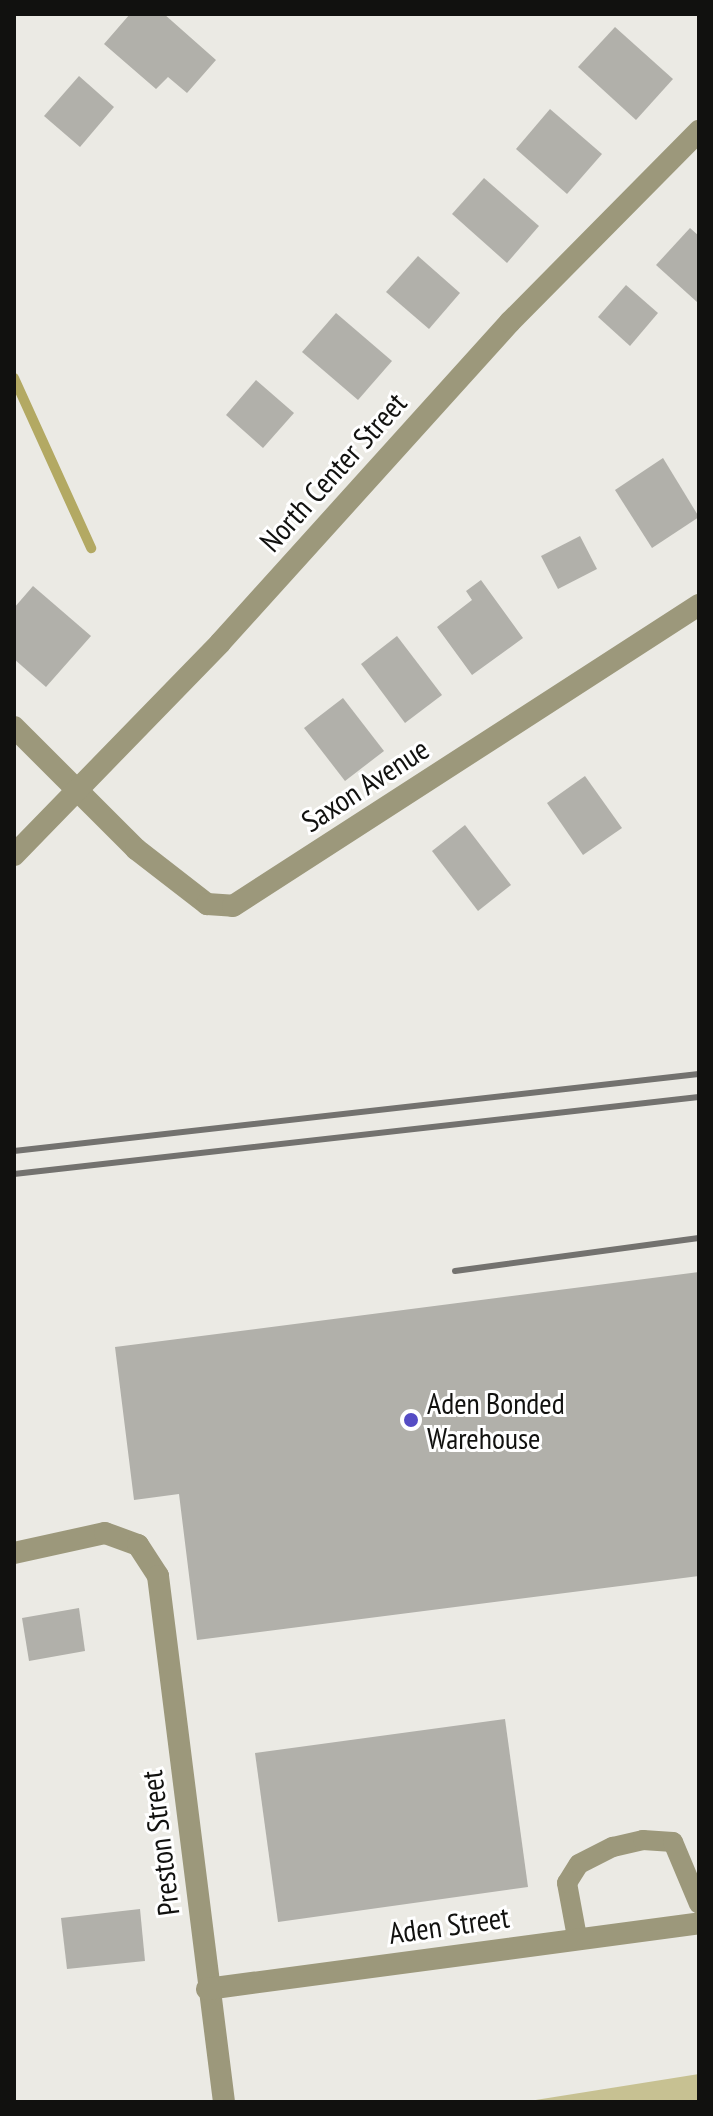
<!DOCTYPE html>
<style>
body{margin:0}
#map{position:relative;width:713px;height:2116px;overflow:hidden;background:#ebeae4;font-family:"PT Sans Narrow",sans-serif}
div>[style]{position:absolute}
.green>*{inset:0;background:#c7c192}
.stream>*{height:10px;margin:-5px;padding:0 5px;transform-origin:5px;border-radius:5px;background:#b3a963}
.building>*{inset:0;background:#b1b0aa}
.service>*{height:20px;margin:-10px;padding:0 10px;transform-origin:10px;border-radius:10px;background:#9c987b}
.minor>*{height:22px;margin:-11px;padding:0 11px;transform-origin:11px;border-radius:11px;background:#9c987b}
.rail>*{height:6px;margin:-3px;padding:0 3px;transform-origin:3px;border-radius:3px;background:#73726f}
.dots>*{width:22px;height:22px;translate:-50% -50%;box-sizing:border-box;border:4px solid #fff;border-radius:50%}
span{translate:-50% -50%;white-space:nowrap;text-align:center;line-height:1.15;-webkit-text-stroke:6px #fff;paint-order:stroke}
.street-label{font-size:30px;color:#11110f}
.poi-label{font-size:30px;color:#11110f}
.left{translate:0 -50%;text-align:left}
.frame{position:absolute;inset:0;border:16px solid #11110f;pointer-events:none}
</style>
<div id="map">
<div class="green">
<div style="clip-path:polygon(699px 2074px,699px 2102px,523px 2102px)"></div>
</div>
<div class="stream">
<div style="left:14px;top:378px;width:187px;rotate:65.6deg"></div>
</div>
<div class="building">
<div style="clip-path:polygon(130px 14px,164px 14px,216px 60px,187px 93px,168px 77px,156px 89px,104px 44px)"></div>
<div style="clip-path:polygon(615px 27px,673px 79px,636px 120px,578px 67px)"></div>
<div style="clip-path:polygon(79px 76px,114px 107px,80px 147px,44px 116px)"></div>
<div style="clip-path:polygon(550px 109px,602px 154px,567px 194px,516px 149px)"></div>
<div style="clip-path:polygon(484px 178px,539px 226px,507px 263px,452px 214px)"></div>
<div style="clip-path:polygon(690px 228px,699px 236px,697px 302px,656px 265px)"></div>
<div style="clip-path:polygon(418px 256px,460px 293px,429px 329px,386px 292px)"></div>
<div style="clip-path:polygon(626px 285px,658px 313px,630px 346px,598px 317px)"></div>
<div style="clip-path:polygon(336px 313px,392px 361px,358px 400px,302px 352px)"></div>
<div style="clip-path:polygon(256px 380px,294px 413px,263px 448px,226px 415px)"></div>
<div style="clip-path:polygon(663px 458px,699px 517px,652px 548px,615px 490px)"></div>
<div style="clip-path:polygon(580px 536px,597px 569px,558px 589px,541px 556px)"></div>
<div style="clip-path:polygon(481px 580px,523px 638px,472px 675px,437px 627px,472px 600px,466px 591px)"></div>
<div style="clip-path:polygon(33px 586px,91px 636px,46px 687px,14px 659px,14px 608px)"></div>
<div style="clip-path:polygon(397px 636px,442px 695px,405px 723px,361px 664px)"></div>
<div style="clip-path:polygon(343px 698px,384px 751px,345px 781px,304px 728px)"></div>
<div style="clip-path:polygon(585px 776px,622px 828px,583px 855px,547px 803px)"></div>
<div style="clip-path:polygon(465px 825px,511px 885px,478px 911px,432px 851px)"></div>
<div style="clip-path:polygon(699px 1272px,699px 1576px,197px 1640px,179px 1494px,134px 1500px,115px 1347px)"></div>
<div style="clip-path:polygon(79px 1608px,85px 1651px,29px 1661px,22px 1618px)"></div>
<div style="clip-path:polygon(505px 1719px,528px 1887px,278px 1922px,255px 1753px)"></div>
<div style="clip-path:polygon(140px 1909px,145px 1961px,67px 1969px,61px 1918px)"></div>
</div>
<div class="service">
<div style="left:577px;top:1937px;width:55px;rotate:-100.5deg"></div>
<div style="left:567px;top:1883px;width:22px;rotate:-58deg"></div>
<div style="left:579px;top:1864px;width:38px;rotate:-27deg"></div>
<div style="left:613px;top:1847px;width:31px;rotate:-13deg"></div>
<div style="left:643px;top:1840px;width:30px;rotate:4deg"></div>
<div style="left:673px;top:1842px;width:67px;rotate:67.2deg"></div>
</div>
<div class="minor">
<div style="left:14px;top:727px;width:173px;rotate:45deg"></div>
<div style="left:136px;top:849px;width:90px;rotate:37.8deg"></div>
<div style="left:207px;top:904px;width:26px;rotate:4deg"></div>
<div style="left:233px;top:906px;width:555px;rotate:-32.86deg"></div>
<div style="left:14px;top:855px;width:296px;rotate:-45.8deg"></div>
<div style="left:220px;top:643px;width:433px;rotate:-47.9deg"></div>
<div style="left:510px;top:322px;width:269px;rotate:-45.3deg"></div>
<div style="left:14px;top:1553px;width:93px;rotate:-12.4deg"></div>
<div style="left:105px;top:1533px;width:35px;rotate:20deg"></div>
<div style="left:138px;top:1545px;width:37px;rotate:57deg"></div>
<div style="left:158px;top:1576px;width:530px;rotate:82.85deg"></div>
<div style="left:207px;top:1989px;width:496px;rotate:-7.6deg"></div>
</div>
<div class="rail">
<div style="left:14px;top:1151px;width:689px;rotate:-6.41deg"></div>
<div style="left:14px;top:1174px;width:689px;rotate:-6.41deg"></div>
<div style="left:455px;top:1271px;width:246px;rotate:-7.7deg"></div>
</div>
<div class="dots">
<div style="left:411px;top:1420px;background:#554cc4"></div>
</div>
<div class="street-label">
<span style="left:333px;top:472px;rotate:-48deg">North Center Street</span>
<span style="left:365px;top:785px;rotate:-33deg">Saxon Avenue</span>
<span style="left:160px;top:1843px;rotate:-97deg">Preston Street</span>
<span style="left:449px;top:1925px;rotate:-8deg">Aden Street</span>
</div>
<div class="poi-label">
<span class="left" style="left:427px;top:1420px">Aden Bonded<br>Warehouse</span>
</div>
<div class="frame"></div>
</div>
